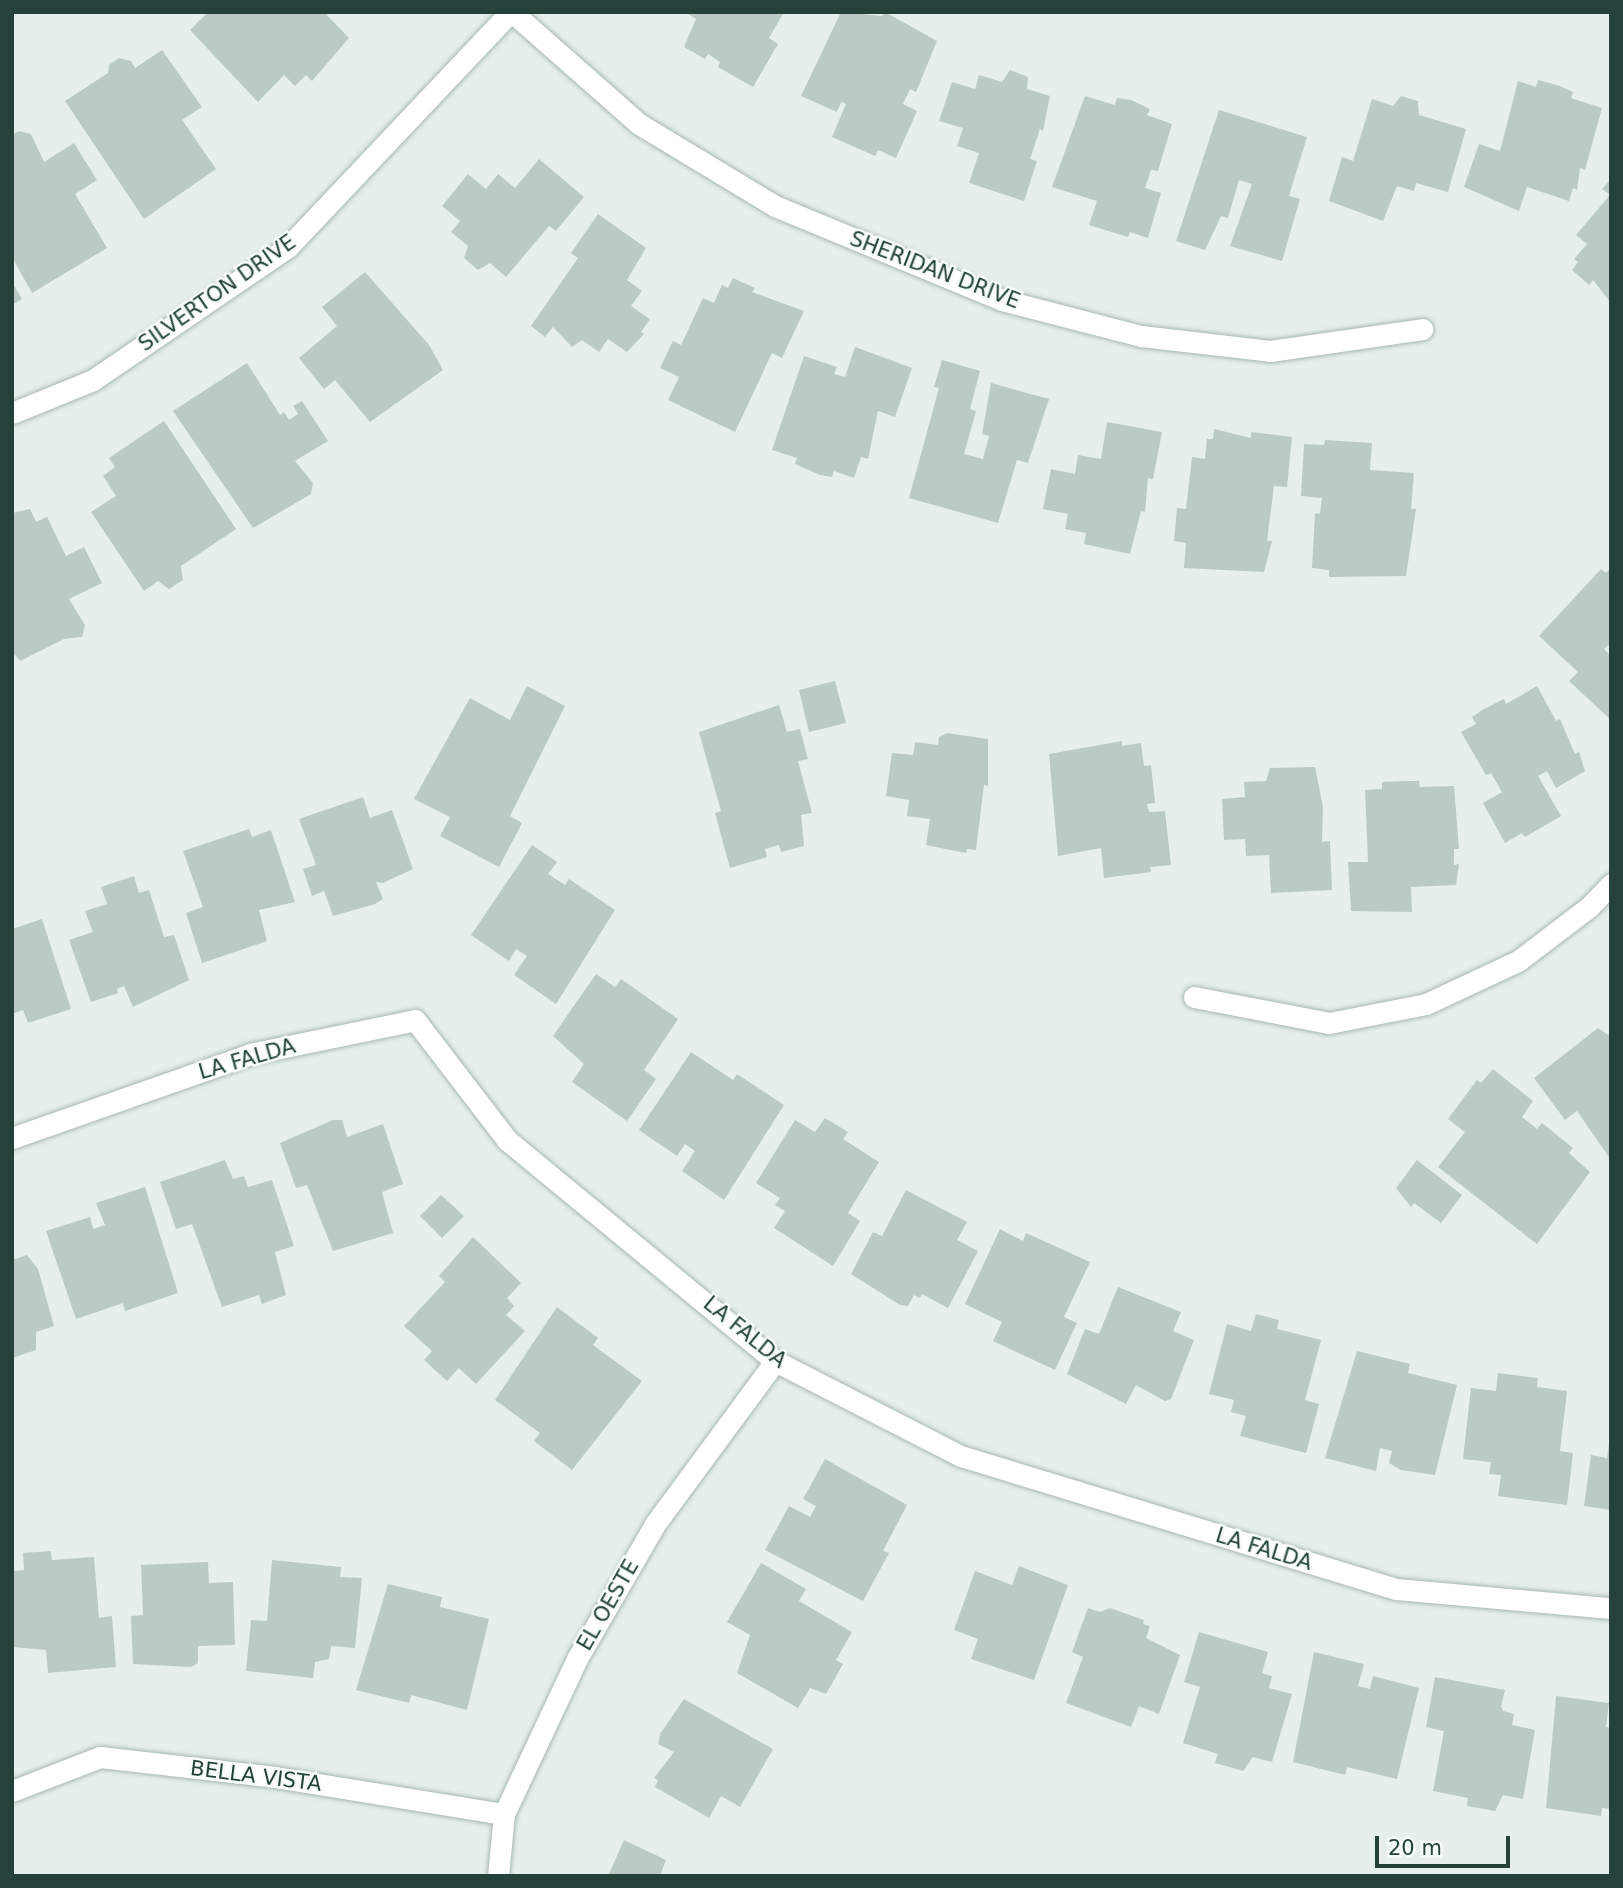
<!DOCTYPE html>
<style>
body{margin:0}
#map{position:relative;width:1623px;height:1888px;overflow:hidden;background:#e6efeb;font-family:"DejaVu Sans",sans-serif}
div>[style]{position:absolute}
.building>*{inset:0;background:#bbcac4}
.roads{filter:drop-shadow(0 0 2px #a8b8b2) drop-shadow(0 0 2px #a8b8b2)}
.minor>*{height:21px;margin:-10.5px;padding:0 10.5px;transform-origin:10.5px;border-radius:10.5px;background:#fff}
span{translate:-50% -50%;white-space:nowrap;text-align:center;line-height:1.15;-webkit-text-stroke:5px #f7fbf9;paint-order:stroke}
.street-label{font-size:21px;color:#24423a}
.frame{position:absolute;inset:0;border:14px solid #24423a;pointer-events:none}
.scale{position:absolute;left:1375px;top:1836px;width:135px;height:32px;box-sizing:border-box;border:4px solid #24423a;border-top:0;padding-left:9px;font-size:21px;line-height:24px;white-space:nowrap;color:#24423a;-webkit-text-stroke:5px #f7fbf9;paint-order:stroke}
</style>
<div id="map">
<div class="building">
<div style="clip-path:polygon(208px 12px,324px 12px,349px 38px,312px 81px,306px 75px,295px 86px,284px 75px,258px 102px,190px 30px)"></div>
<div style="clip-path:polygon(685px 12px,784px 12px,769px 38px,778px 44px,753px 87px,718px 67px,720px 62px,708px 54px,705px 59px,684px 47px,696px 19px)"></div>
<div style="clip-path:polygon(841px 12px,882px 16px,885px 12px,937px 41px,916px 92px,910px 89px,903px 104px,917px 111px,896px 158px,878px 150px,875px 156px,832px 137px,846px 104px,841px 102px,837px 112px,801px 96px)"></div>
<div style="clip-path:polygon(162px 50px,202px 107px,182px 120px,216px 169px,144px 219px,65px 101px,108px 73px,109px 65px,119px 58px,131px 61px,135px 68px)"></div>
<div style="clip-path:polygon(1010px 70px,1028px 77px,1027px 89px,1050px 96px,1043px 131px,1040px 129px,1030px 159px,1037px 161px,1024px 201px,969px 183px,979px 153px,957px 146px,963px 128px,939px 121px,952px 82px,975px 89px,979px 75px,1002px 82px)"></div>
<div style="clip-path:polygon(1538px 80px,1560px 86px,1573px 92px,1571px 98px,1602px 108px,1585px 170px,1580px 168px,1577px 190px,1573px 188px,1569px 201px,1527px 187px,1519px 211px,1464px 187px,1479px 144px,1500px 151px,1518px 81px,1536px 87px)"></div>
<div style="clip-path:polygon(1085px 96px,1115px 105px,1117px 98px,1131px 100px,1150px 109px,1147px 115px,1172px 124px,1158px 171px,1151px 170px,1145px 188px,1161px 193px,1148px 238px,1130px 232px,1128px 237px,1089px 225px,1097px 201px,1052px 187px)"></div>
<div style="clip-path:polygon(1401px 96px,1418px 101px,1419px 115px,1466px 129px,1448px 192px,1416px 183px,1414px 191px,1397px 186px,1383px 221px,1329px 201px,1342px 157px,1353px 161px,1372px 99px,1393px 106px)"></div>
<div style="clip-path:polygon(1219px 110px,1307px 137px,1289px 196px,1300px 199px,1282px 261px,1230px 246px,1252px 184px,1239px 180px,1228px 218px,1221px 216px,1205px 250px,1176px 241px)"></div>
<div style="clip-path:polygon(19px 131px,31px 134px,44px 162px,74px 143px,97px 180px,75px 194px,107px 248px,32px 293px,12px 257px,12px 135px)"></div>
<div style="clip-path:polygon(539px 159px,584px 197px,556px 231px,549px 226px,506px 277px,490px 263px,478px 270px,464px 258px,468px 246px,451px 232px,460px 221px,442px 206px,468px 174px,486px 189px,498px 174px,515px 188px)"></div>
<div style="clip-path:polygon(1611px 179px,1611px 303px,1593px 280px,1589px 285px,1572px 270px,1578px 262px,1574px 259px,1587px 244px,1576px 235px,1610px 195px,1602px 189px)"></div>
<div style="clip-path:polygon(598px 214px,646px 248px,627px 280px,642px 291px,631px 306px,650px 319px,641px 332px,644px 334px,627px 352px,608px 339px,599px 352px,582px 340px,572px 347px,553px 327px,545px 337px,531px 326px,578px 258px,571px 253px)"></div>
<div style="clip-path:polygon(365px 272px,429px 345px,443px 370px,370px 422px,335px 380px,324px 389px,299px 358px,337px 326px,322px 307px)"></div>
<div style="clip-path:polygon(733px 278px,755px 288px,752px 292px,804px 311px,782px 358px,772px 353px,735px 432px,668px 400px,679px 377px,660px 368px,673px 341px,681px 345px,703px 298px,714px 303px,722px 285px,728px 288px)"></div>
<div style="clip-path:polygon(12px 282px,22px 299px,12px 305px)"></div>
<div style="clip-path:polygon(855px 347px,912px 368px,895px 417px,878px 411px,868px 459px,861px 457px,854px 478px,834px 471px,832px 477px,820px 475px,795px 464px,797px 458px,772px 450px,804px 356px,837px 367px,834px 374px,845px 377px)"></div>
<div style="clip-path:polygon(942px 360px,980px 371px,970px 409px,976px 411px,964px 454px,983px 459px,989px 436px,982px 434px,991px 383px,1049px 399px,1028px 463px,1017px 460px,998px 523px,909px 498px,939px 388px,934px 387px)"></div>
<div style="clip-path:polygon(247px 363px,280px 415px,284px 412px,289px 420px,298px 414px,293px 406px,302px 401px,328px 441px,295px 461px,313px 483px,311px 494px,253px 528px,173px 411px)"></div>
<div style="clip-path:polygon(164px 421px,236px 529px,181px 566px,183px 580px,169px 589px,158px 581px,144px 591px,91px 512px,116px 496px,103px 476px,115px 467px,109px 458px)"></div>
<div style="clip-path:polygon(1107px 422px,1162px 432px,1153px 479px,1148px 478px,1145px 512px,1141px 511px,1130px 554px,1084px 544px,1086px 533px,1065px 529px,1068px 514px,1043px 509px,1051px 469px,1075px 474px,1078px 455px,1101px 459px)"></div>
<div style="clip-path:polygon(1214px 429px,1251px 438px,1251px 432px,1292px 437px,1287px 487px,1274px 486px,1267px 541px,1272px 541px,1264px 572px,1184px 568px,1186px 543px,1174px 541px,1177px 508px,1186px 509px,1192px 457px,1205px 459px,1207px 439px,1213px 439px)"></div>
<div style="clip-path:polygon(1325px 440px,1372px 443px,1370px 470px,1414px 473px,1411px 509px,1416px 509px,1406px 576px,1329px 577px,1329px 570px,1312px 568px,1315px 513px,1320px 514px,1322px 498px,1301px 496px,1304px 444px,1324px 445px)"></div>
<div style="clip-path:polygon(30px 509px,36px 522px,47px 517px,66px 556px,84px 547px,102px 583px,69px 599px,85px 625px,82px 637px,64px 639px,20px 661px,12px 651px,12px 513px)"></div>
<div style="clip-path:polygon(1611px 568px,1611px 643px,1604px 649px,1611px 656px,1611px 720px,1569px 681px,1578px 672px,1539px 636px,1601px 569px,1606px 573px)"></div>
<div style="clip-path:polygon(835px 681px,846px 723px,809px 732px,799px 690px)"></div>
<div style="clip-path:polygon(527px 686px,565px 706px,510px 816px,522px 823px,499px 867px,440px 836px,450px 817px,414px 799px,470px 698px,510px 720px)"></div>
<div style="clip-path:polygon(1537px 686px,1556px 721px,1560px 719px,1575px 754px,1579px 752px,1585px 771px,1556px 788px,1547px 771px,1538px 776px,1561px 816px,1525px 837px,1522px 833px,1505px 843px,1483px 803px,1502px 792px,1491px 773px,1486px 775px,1461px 732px,1476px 724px,1472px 717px,1484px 709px,1504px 699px,1506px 704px)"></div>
<div style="clip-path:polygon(779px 705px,787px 732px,800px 729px,808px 759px,798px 761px,812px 813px,801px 815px,804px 846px,781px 852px,779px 845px,765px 849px,767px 857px,730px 868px,715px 813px,721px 811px,699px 732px)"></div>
<div style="clip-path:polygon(947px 733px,988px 739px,988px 786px,984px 785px,976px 850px,967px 849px,966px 853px,926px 845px,930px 819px,907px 816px,909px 800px,886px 796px,892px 753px,913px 755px,915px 742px,938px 745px,939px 737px)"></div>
<div style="clip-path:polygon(1122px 741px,1122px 746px,1141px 743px,1144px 766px,1151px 765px,1155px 803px,1147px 804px,1149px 812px,1165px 811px,1171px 865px,1150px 867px,1151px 872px,1104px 878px,1101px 848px,1058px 856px,1049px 754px)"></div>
<div style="clip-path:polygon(1315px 767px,1323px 807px,1322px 842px,1330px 841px,1332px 890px,1271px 893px,1269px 855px,1246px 856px,1245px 839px,1224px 840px,1222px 799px,1245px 797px,1244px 782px,1266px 781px,1270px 768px)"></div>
<div style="clip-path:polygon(1406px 781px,1419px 781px,1420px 787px,1454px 786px,1459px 849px,1454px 849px,1454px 865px,1459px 864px,1456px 885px,1411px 887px,1412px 912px,1351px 911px,1348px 862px,1368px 862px,1365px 790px,1382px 789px,1382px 782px)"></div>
<div style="clip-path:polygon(363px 797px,370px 818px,392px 810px,413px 869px,383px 883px,376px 882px,383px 899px,375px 904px,333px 916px,324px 891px,312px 896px,303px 869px,316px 865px,299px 819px)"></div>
<div style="clip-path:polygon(249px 829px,252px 837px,271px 830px,295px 902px,259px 910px,267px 941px,202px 963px,186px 913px,203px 907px,183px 851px)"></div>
<div style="clip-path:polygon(532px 845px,557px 862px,548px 874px,565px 885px,569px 879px,615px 910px,556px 1004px,514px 975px,527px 956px,516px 949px,509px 961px,471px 935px)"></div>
<div style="clip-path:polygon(134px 876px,139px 893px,149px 890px,164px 937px,174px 935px,189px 980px,133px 1007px,124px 986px,117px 989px,118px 993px,91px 1002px,69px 940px,93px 932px,85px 911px,107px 904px,101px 887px)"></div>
<div style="clip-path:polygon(42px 919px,71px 1009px,28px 1023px,23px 1010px,12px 1014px,12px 929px)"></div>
<div style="clip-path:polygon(596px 974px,615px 987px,621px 979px,678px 1019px,644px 1070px,656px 1079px,627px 1121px,572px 1082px,584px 1064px,553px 1036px)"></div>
<div style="clip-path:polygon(1598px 1028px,1611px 1037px,1611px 1160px,1577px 1111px,1565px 1120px,1534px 1078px)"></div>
<div style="clip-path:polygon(691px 1052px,733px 1080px,737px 1074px,784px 1105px,724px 1200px,682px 1171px,695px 1151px,685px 1144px,677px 1156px,639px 1130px)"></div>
<div style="clip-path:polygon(1493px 1069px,1533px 1101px,1522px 1117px,1537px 1129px,1542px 1123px,1573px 1148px,1569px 1153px,1590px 1172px,1537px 1244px,1438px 1167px,1465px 1132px,1448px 1119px,1477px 1080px,1481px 1083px)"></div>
<div style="clip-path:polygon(825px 1118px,848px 1132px,843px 1139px,879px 1162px,848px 1213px,860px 1221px,833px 1266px,774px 1228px,785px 1211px,775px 1205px,780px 1198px,756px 1183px,795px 1120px,815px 1132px)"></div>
<div style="clip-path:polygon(333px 1120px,342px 1120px,347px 1137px,383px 1124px,403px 1184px,382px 1192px,393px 1233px,333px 1251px,307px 1185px,296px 1188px,280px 1143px)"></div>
<div style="clip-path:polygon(225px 1160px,233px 1179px,244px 1176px,248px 1187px,272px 1180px,294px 1246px,275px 1252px,286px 1295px,262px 1304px,259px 1295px,222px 1307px,192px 1224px,176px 1229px,160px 1182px)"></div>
<div style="clip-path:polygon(1417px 1160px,1462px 1195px,1441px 1223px,1414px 1203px,1411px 1207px,1396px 1188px)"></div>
<div style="clip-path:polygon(145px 1187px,178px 1293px,125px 1311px,123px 1303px,76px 1319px,46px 1231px,90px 1217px,93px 1229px,105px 1225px,96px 1203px)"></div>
<div style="clip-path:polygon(906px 1190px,967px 1222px,957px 1240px,978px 1251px,948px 1308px,922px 1294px,920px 1298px,914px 1295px,908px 1306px,900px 1305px,851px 1274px,873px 1232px,882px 1236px)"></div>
<div style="clip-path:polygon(441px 1195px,464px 1216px,442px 1238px,420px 1216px)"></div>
<div style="clip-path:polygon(1000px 1229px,1023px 1241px,1026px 1233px,1090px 1262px,1064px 1317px,1077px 1323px,1055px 1370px,993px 1341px,1002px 1322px,965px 1304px)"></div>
<div style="clip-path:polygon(473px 1237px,521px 1283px,507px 1298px,514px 1306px,506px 1315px,525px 1331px,476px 1384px,459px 1368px,447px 1381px,424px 1360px,432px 1351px,404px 1326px,445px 1282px,439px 1276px)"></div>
<div style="clip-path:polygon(27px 1255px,38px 1269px,54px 1326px,36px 1332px,36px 1350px,12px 1358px,12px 1260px)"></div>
<div style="clip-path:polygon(1118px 1287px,1181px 1312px,1173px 1331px,1194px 1340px,1171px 1399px,1165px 1401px,1136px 1385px,1126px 1404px,1067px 1374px,1085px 1329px,1099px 1334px)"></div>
<div style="clip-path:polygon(557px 1307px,598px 1338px,593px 1345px,642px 1381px,572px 1470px,534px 1441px,540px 1433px,495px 1400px)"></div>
<div style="clip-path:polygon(1256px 1314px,1279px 1320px,1277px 1329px,1321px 1340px,1305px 1400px,1319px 1404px,1306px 1453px,1240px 1436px,1246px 1416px,1231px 1412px,1234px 1400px,1209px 1394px,1227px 1324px,1251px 1331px)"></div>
<div style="clip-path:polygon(1357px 1351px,1410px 1364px,1408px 1373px,1457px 1385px,1435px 1475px,1401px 1470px,1389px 1463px,1392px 1451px,1380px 1448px,1376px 1471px,1325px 1458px)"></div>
<div style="clip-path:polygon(1498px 1373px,1538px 1378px,1537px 1387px,1567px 1391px,1560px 1451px,1573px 1453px,1567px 1505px,1498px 1496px,1501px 1475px,1489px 1474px,1491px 1462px,1463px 1459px,1471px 1388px,1496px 1391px)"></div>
<div style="clip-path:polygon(1609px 1444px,1611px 1510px,1584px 1506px,1591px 1455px,1607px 1458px)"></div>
<div style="clip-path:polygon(825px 1459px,907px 1505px,883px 1551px,889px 1553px,863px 1601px,765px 1550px,789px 1506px,810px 1517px,816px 1506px,803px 1499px)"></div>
<div style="clip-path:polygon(51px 1551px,52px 1560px,94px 1557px,99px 1618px,112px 1616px,116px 1667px,48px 1673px,46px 1650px,12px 1647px,12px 1571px,24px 1570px,23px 1553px)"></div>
<div style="clip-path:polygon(272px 1560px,341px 1567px,340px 1577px,362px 1578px,355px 1648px,331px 1646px,329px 1659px,315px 1662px,313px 1678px,246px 1671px,251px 1620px,267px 1621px)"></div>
<div style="clip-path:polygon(208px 1562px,209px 1583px,233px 1582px,235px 1645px,198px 1646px,198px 1663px,191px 1667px,133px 1664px,131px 1616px,143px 1615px,141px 1565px)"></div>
<div style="clip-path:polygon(761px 1563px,806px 1589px,799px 1601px,852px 1632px,836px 1660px,843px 1664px,826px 1694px,810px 1688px,798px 1708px,737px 1673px,750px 1635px,727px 1622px)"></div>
<div style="clip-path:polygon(1019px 1566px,1068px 1585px,1034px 1680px,971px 1659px,978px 1639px,954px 1630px,975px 1571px,1012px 1585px)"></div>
<div style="clip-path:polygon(388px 1584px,442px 1597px,440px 1607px,489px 1619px,467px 1710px,411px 1695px,409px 1703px,356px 1690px)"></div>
<div style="clip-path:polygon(1088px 1608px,1100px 1612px,1110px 1608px,1144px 1620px,1143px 1624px,1150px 1626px,1146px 1638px,1180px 1655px,1159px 1714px,1139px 1706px,1131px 1727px,1066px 1703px,1083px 1657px,1072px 1652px)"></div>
<div style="clip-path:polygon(1199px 1632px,1268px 1652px,1262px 1673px,1272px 1676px,1269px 1688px,1292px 1694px,1272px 1762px,1253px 1757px,1243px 1771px,1215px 1763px,1218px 1754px,1183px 1743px,1200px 1687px,1184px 1682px)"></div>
<div style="clip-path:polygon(1314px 1652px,1364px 1664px,1358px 1686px,1370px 1689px,1373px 1676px,1419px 1688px,1397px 1779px,1347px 1767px,1345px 1775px,1293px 1762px)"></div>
<div style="clip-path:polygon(1435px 1677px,1505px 1690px,1501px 1706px,1503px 1711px,1514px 1714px,1512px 1725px,1535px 1730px,1523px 1799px,1503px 1795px,1495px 1811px,1467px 1806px,1468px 1798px,1433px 1791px,1444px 1731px,1426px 1727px)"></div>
<div style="clip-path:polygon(1556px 1696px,1609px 1703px,1606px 1727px,1611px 1728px,1611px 1809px,1602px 1808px,1601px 1816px,1546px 1808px)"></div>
<div style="clip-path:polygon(684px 1699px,773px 1749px,740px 1807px,721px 1796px,709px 1818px,655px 1787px,658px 1780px,654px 1778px,674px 1752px,658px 1744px,660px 1734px)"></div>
<div style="clip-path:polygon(624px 1840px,666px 1860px,660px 1876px,608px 1876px)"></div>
</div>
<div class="roads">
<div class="minor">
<div style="left:512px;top:12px;width:169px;rotate:41.4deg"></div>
<div style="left:639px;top:124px;width:159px;rotate:31.1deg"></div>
<div style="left:775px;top:206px;width:246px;rotate:22.5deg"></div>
<div style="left:1002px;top:300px;width:144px;rotate:14.5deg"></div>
<div style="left:1141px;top:336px;width:130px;rotate:6.6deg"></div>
<div style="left:1270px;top:351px;width:154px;rotate:-8.2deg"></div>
<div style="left:12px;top:413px;width:87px;rotate:-22.2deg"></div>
<div style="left:93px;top:380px;width:236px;rotate:-34.3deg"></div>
<div style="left:288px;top:247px;width:323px;rotate:-46.6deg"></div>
<div style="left:1194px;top:997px;width:137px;rotate:10.9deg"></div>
<div style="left:1329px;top:1023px;width:99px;rotate:-11.1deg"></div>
<div style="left:1426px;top:1004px;width:102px;rotate:-25.1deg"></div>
<div style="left:1518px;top:961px;width:89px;rotate:-37.3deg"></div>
<div style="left:1589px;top:907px;width:32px;rotate:-46deg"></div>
<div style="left:12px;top:1138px;width:252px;rotate:-19.4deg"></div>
<div style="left:250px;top:1054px;width:168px;rotate:-11.6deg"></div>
<div style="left:415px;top:1020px;width:151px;rotate:52.5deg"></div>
<div style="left:507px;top:1140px;width:347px;rotate:39.5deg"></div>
<div style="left:775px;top:1361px;width:209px;rotate:27.1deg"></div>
<div style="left:961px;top:1456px;width:455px;rotate:17deg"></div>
<div style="left:1396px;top:1589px;width:216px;rotate:5.1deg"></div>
<div style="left:12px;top:1791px;width:94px;rotate:-21.1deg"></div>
<div style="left:100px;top:1757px;width:176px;rotate:6.5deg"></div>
<div style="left:275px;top:1777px;width:232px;rotate:9.2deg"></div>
<div style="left:498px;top:1876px;width:62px;rotate:-84.5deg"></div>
<div style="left:504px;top:1814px;width:174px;rotate:-64.8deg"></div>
<div style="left:578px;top:1657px;width:154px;rotate:-59.9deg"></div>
<div style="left:655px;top:1524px;width:202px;rotate:-53.6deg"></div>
</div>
</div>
<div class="street-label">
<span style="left:935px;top:270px;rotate:21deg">SHERIDAN DRIVE</span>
<span style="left:217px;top:293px;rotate:-35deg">SILVERTON DRIVE</span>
<span style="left:247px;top:1059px;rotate:-16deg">LA FALDA</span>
<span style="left:745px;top:1332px;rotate:39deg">LA FALDA</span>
<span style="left:1264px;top:1549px;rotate:17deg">LA FALDA</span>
<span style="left:608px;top:1605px;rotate:-60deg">EL OESTE</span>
<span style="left:256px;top:1776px;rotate:7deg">BELLA VISTA</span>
</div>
<div class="frame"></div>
<div class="scale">20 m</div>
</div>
